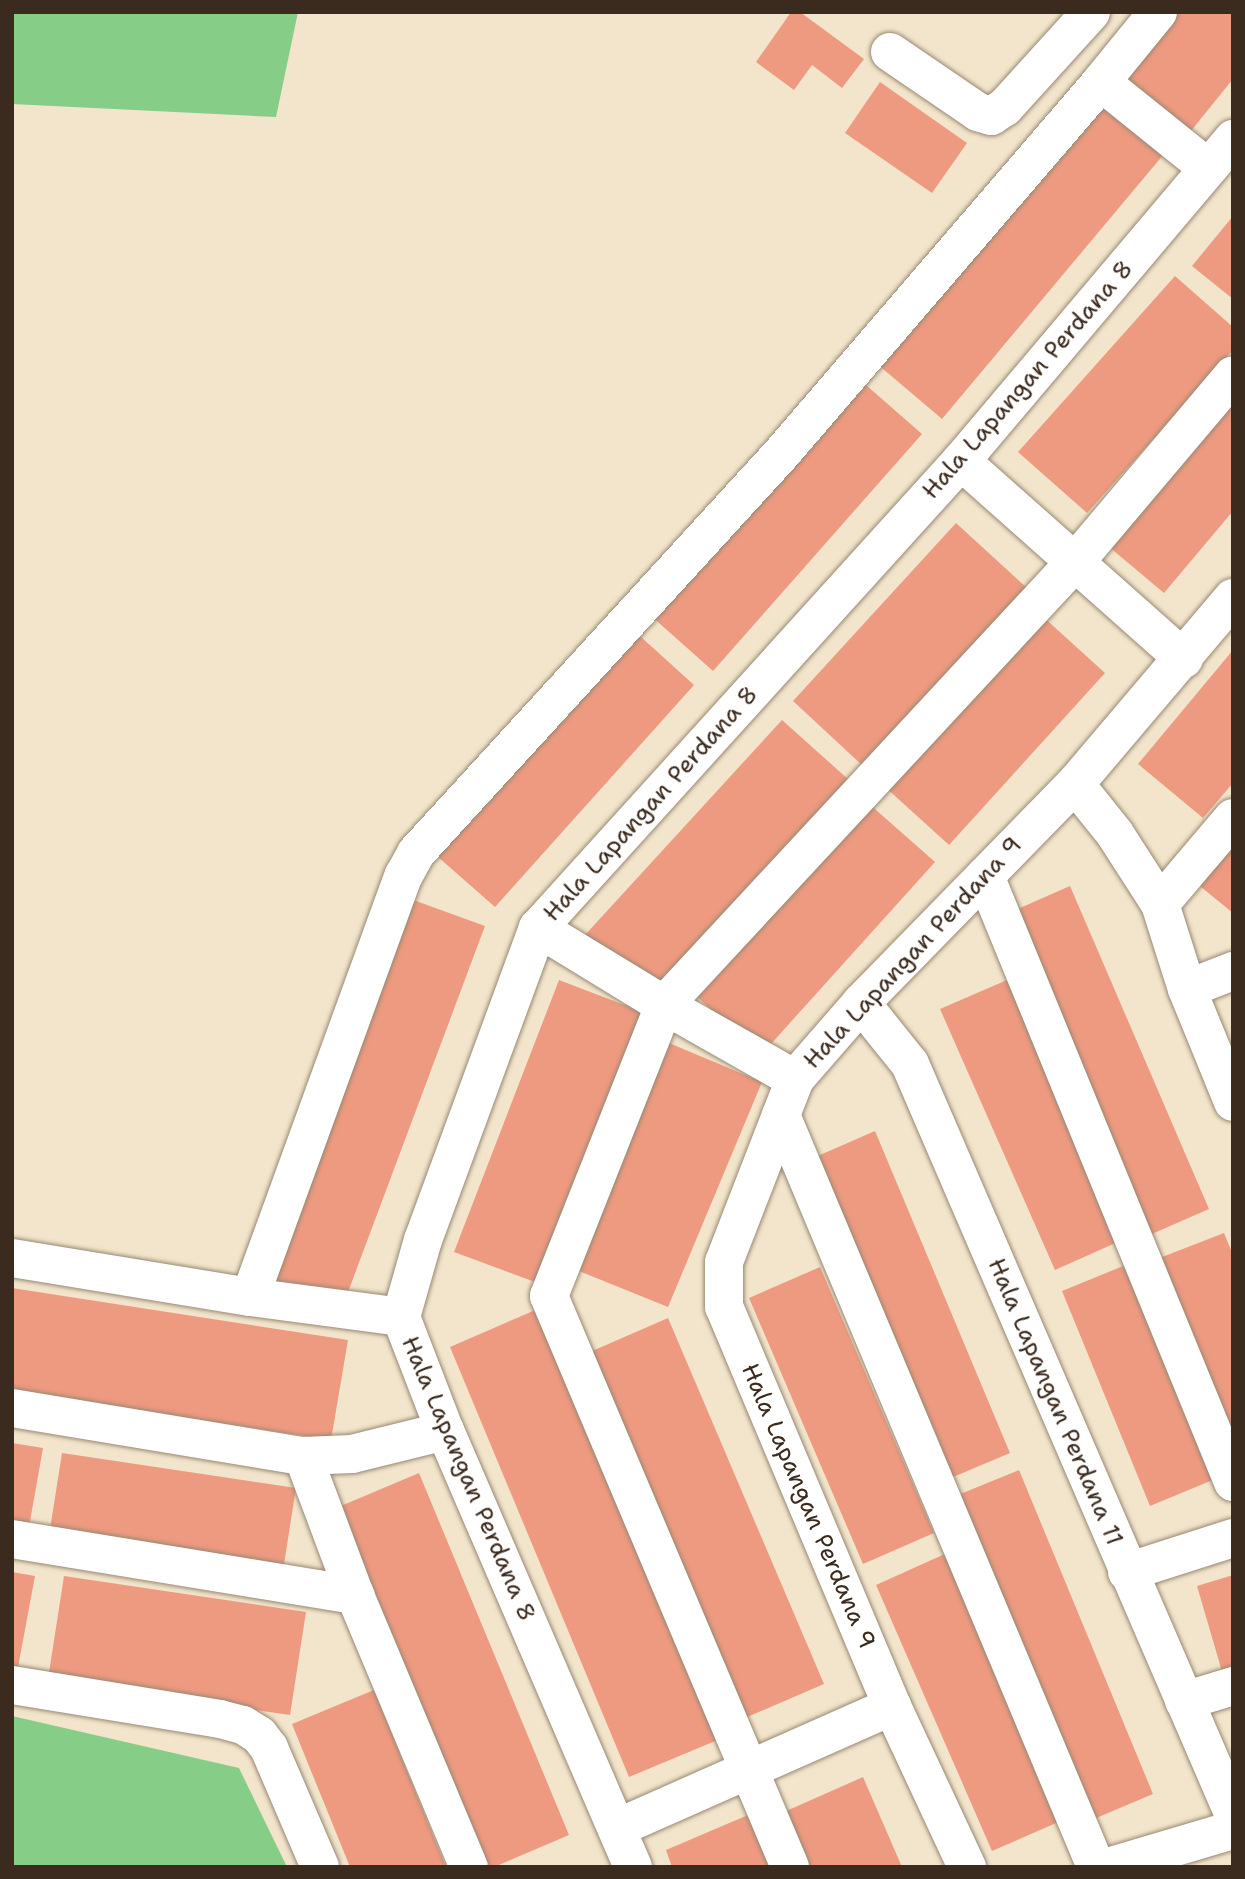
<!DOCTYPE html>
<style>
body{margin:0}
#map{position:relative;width:1245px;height:1879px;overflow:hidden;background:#f3e5cb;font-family:"Shantell Sans",sans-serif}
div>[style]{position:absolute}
.green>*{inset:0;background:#86cd87}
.building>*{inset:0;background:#ee9a80}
.roads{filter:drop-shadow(0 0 2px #978874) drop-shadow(0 0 2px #978874)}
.minor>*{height:38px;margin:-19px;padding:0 19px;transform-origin:19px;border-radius:19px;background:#fff}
span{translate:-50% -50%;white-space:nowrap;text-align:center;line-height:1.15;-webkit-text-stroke:5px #fff;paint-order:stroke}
.street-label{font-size:24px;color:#3b2a1e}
.frame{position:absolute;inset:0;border:14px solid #3b2a1e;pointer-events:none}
</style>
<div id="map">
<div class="green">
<div style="clip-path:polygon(12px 12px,298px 12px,276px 117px,12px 104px)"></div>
<div style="clip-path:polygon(12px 1716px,239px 1768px,287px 1867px,12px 1867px)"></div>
</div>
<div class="building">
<div style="clip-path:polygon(791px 12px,800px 12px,864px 59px,842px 88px,812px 65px,794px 90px,756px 62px)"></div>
<div style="clip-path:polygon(1168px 12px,1233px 12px,1233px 79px,1186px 137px,1114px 80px)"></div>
<div style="clip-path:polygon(880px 82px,967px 143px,932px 193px,845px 133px)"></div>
<div style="clip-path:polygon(1098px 98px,1164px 154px,942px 419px,876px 363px)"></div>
<div style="clip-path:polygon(1233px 216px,1233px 299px,1192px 266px)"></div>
<div style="clip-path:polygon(1175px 276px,1233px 327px,1233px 350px,1087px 513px,1018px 452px)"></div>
<div style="clip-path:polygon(858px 378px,922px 434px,713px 671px,650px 615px)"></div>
<div style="clip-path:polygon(1233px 385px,1233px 511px,1164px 593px,1102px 541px)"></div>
<div style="clip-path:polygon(956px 523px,1027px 588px,863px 766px,793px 701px)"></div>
<div style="clip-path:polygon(1040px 614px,1105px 673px,949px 845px,884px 786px)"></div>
<div style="clip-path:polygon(630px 627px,694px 685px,495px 907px,430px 850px)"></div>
<div style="clip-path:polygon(1233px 650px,1233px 783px,1203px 818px,1138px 764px)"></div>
<div style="clip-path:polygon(782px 720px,849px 780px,651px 996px,585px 935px)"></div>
<div style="clip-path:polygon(867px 802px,935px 862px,761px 1055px,694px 994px)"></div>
<div style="clip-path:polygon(1233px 827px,1233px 913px,1190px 878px)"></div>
<div style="clip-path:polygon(1070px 886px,1209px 1209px,1145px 1237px,1006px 914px)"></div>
<div style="clip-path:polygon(405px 897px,485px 926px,342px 1308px,262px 1279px)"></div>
<div style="clip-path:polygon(559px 980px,648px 1014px,543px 1285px,454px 1252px)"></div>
<div style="clip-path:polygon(1007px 980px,1122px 1240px,1055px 1270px,940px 1009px)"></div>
<div style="clip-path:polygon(669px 1043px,762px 1082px,668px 1307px,574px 1269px)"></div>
<div style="clip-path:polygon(875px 1131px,1010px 1453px,939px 1483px,804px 1162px)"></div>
<div style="clip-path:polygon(1224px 1233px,1233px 1255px,1233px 1449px,1157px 1259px)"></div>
<div style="clip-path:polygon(1133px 1262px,1220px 1477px,1150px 1506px,1062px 1291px)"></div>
<div style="clip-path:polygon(820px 1267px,934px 1533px,863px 1564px,749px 1298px)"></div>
<div style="clip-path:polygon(12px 1288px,348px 1340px,331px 1440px,12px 1391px)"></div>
<div style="clip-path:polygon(540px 1308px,720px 1739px,629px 1777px,450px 1347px)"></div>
<div style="clip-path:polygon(668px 1318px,824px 1684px,738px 1721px,583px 1355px)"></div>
<div style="clip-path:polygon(12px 1443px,43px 1448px,27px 1538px,12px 1535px)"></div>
<div style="clip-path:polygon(62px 1453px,296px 1488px,282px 1577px,48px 1542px)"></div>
<div style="clip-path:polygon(1019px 1470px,1153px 1794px,1082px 1824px,948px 1499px)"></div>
<div style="clip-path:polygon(419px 1473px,569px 1835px,494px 1867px,476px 1867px,329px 1511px)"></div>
<div style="clip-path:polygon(947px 1553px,1063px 1820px,992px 1851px,876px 1585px)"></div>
<div style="clip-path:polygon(12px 1572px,35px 1576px,18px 1667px,12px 1666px)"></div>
<div style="clip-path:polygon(1233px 1575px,1233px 1672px,1223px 1675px,1197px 1586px)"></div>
<div style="clip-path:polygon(64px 1576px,306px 1612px,290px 1715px,48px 1679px)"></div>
<div style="clip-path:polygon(374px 1690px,446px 1867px,350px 1867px,292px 1724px)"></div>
<div style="clip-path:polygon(863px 1777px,902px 1867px,797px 1867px,775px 1816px)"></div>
<div style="clip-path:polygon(748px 1815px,770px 1867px,672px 1867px,666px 1850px)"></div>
</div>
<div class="roads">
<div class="minor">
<div style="left:1158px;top:12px;width:90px;rotate:129.2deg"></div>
<div style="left:1101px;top:82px;width:137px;rotate:38.8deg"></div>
<div style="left:890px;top:52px;width:107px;rotate:34.3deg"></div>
<div style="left:978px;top:112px;width:14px;rotate:17deg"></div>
<div style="left:991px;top:116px;width:17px;rotate:-33deg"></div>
<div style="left:1005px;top:107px;width:128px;rotate:-47.8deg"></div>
<div style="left:961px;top:461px;width:298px;rotate:41.6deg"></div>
<div style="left:1075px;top:784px;width:64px;rotate:51.3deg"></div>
<div style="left:1115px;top:834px;width:83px;rotate:57.3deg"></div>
<div style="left:1160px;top:904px;width:89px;rotate:72.4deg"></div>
<div style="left:1187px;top:989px;width:122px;rotate:67.8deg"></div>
<div style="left:985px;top:876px;width:655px;rotate:67.74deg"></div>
<div style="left:1160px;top:904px;width:113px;rotate:-49.7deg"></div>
<div style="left:538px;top:928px;width:148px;rotate:31.4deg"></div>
<div style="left:664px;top:1005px;width:150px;rotate:29.5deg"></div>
<div style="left:1187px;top:989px;width:49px;rotate:-21.4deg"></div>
<div style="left:861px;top:1003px;width:78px;rotate:51.2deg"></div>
<div style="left:910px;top:1064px;width:816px;rotate:66.67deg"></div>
<div style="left:781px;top:1115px;width:815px;rotate:67.27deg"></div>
<div style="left:12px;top:1258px;width:241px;rotate:9.3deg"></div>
<div style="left:250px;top:1297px;width:152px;rotate:7.5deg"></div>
<div style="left:250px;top:1297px;width:449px;rotate:-70deg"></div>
<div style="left:404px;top:875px;width:25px;rotate:-61deg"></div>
<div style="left:416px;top:853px;width:542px;rotate:-47.54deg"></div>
<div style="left:782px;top:453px;width:489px;rotate:-49.3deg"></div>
<div style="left:12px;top:1408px;width:295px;rotate:9.4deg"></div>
<div style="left:303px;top:1456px;width:49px;rotate:-2.3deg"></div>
<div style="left:352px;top:1454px;width:96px;rotate:-13.9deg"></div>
<div style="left:303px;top:1456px;width:148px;rotate:69.5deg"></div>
<div style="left:12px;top:1539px;width:348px;rotate:9.3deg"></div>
<div style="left:355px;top:1595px;width:295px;rotate:67.3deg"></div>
<div style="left:1127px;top:1572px;width:111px;rotate:-17.8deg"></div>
<div style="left:12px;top:1685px;width:211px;rotate:9.3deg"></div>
<div style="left:220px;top:1719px;width:24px;rotate:15deg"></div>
<div style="left:243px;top:1725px;width:19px;rotate:32deg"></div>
<div style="left:259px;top:1735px;width:16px;rotate:52deg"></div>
<div style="left:269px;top:1748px;width:129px;rotate:66.8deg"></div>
<div style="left:1184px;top:1701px;width:51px;rotate:-17deg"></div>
<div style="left:617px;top:1828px;width:301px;rotate:-23.9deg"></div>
<div style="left:633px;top:1867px;width:475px;rotate:-113.3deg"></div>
<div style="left:445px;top:1431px;width:122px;rotate:-111.1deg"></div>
<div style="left:401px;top:1317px;width:80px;rotate:-74.1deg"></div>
<div style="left:423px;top:1240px;width:333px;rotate:-69.8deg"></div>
<div style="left:538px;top:928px;width:630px;rotate:-47.83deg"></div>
<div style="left:961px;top:461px;width:422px;rotate:-49.8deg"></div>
<div style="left:790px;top:1867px;width:620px;rotate:-112.88deg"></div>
<div style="left:549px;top:1296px;width:313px;rotate:-68.4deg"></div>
<div style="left:664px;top:1005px;width:606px;rotate:-47.14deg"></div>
<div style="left:1076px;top:561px;width:243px;rotate:-49.8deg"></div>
<div style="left:967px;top:1867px;width:178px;rotate:-115deg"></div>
<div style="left:892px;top:1706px;width:433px;rotate:-112.8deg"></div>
<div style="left:724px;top:1307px;width:45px;rotate:-90deg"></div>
<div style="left:724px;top:1262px;width:196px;rotate:-68.8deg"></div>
<div style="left:795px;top:1079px;width:101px;rotate:-49deg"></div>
<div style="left:861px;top:1003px;width:306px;rotate:-45.7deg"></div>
<div style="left:1075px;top:784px;width:244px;rotate:-49.7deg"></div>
<div style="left:1108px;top:1867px;width:130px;rotate:-16.5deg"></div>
</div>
</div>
<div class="street-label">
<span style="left:1028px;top:380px;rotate:-49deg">Hala Lapangan Perdana 8</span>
<span style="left:651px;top:804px;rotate:-48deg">Hala Lapangan Perdana 8</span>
<span style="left:913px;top:953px;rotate:-47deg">Hala Lapangan Perdana 9</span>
<span style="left:1055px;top:1402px;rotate:67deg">Hala Lapangan Perdana 11</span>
<span style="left:468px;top:1479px;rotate:67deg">Hala Lapangan Perdana 8</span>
<span style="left:808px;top:1506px;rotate:67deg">Hala Lapangan Perdana 9</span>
</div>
<div class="frame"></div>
</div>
